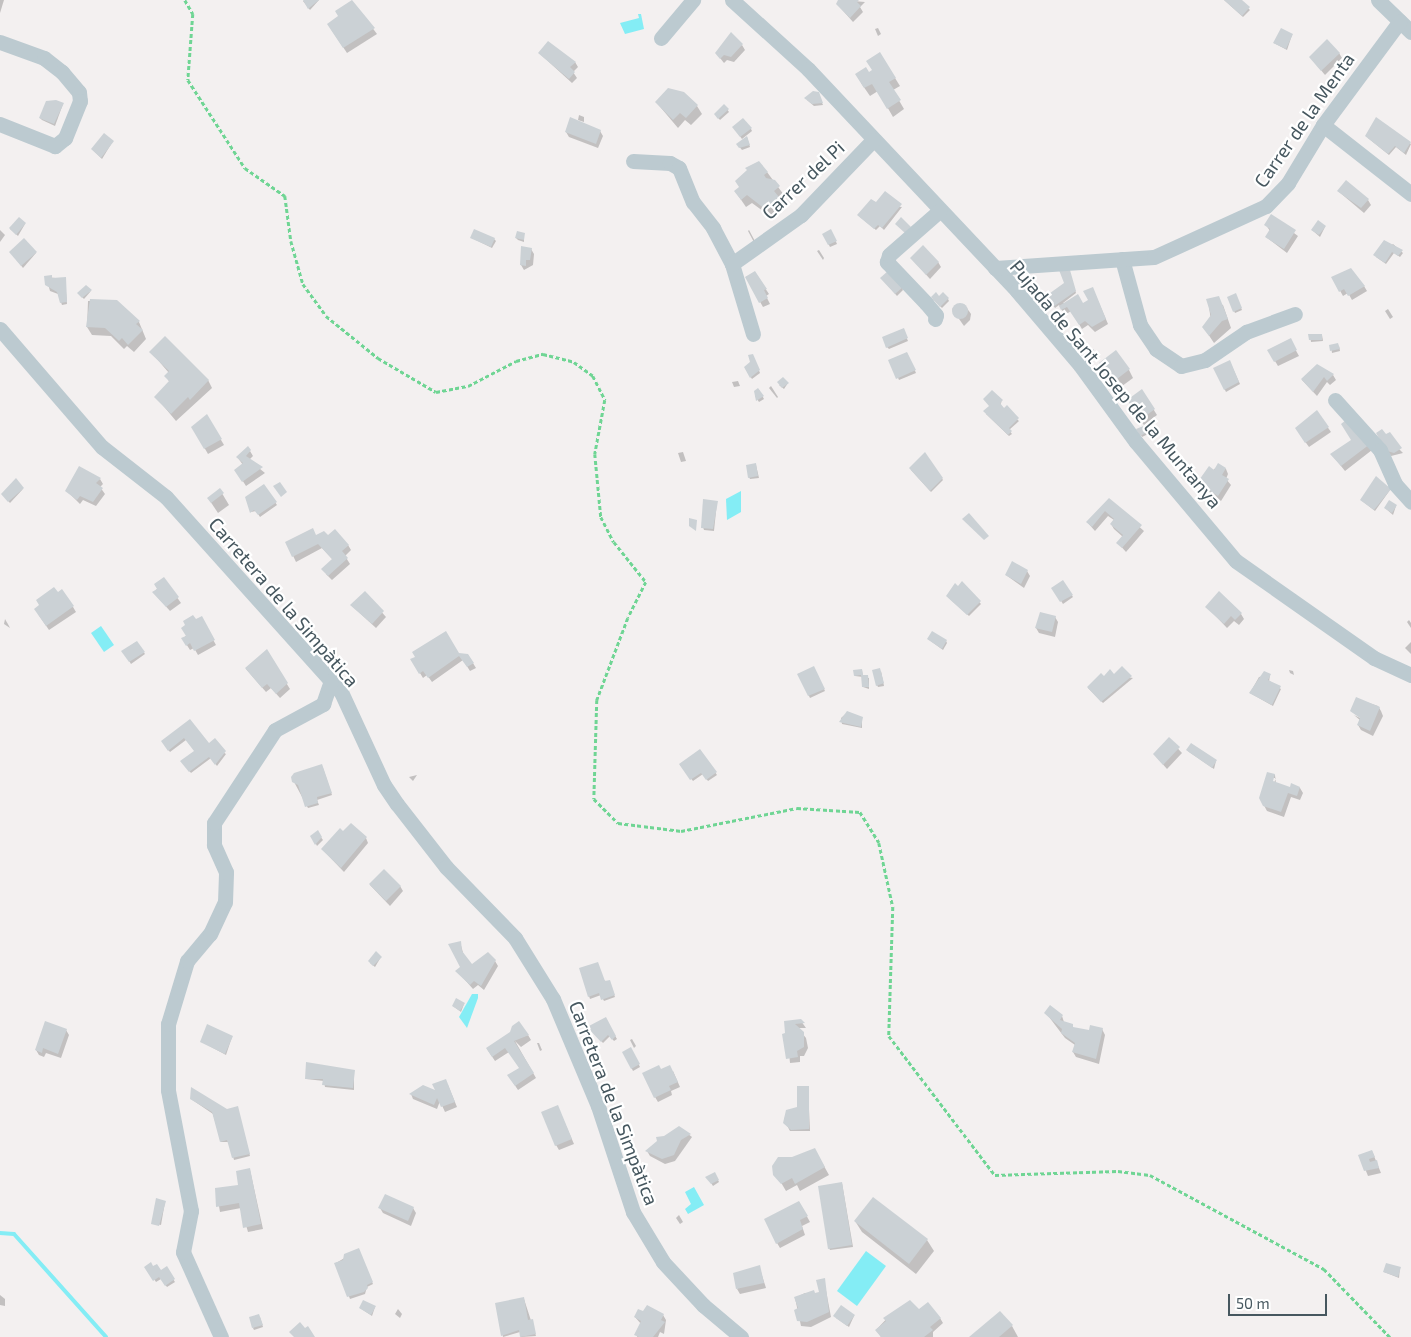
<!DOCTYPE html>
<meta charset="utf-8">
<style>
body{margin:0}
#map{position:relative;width:1411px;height:1337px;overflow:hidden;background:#f3f0f0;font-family:"Exo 2",sans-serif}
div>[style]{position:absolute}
.water>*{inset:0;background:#84edf5}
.shadow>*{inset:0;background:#0003}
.stream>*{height:4px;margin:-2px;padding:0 2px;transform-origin:2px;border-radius:2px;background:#84edf5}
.building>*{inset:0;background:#cbd1d5}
.round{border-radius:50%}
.path>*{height:2.5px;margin-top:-1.25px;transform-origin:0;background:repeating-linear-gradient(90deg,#6fd594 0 4px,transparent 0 6.5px)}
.minor>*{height:15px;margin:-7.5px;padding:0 7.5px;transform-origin:7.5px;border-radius:7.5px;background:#bccad0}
span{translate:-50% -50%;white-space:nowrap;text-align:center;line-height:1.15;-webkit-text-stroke:4.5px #fff;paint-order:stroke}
.street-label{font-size:19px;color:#46575f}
.scale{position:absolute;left:1228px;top:1294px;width:99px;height:22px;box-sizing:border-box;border:2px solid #46575f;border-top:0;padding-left:6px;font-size:15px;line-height:18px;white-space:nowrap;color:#46575f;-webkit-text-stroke:4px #fff;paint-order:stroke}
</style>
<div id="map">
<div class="water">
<div style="clip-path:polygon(638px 14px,641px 14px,644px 29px,625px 34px,620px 23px,639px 18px)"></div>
<div style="clip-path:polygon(741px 491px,741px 512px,727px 520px,726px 499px)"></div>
<div style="clip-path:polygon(101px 626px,114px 645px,104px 652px,91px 633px)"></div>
<div style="clip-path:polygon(472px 994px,478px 994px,478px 998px,467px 1028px,459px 1017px)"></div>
<div style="clip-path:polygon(694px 1187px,704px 1205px,688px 1214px,685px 1209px,691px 1204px,685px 1192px)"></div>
<div style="clip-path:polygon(866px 1251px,886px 1266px,857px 1306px,837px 1291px)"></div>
</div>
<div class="shadow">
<div style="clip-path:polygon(0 0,4px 0,0 13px)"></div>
<div style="clip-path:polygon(319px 0,310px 10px,303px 1px,305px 0)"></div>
<div style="clip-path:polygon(841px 0,865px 2px,860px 7px,863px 12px,853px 22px,837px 4px)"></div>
<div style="clip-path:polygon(1224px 0,1239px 0,1250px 10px,1243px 17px)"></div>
<div style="clip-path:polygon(352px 1px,377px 34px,347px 53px,331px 29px)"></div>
<div style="clip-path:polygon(878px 28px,881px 34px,878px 36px,875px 29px)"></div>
<div style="clip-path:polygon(1292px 35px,1287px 50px,1274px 43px)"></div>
<div style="clip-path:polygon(742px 45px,745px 50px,734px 62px,727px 60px,724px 63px,716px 53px)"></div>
<div style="clip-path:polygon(539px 53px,575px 62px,578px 67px,573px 72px,577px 78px,572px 83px)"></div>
<div style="clip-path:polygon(1339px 53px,1342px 58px,1325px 75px,1310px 57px)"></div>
<div style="clip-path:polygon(880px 54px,900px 86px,893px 90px,904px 109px,893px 117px,878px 91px,870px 96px,861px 83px,873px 70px)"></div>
<div style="clip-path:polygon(819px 96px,823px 105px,814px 106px,807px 100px)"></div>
<div style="clip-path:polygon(656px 102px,697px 106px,702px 114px,691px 125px,685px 120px,678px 128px)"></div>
<div style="clip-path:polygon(63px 104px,55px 126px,42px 120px,40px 118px)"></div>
<div style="clip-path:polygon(724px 105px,729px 112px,720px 120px,715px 114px)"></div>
<div style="clip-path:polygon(579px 115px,584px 117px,584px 122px,578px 120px)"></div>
<div style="clip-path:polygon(1376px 119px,1411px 144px,1406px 155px,1396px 147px,1389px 155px,1368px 138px)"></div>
<div style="clip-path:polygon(733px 127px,751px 129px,752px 131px,742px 139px)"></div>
<div style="clip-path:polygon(600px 131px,603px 136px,598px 148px,569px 137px,566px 132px)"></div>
<div style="clip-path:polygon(747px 137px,750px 147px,742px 150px,738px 145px)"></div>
<div style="clip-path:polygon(113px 141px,102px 159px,92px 149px)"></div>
<div style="clip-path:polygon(767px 172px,784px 195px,778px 199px,782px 206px,770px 216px,752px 203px,746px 207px,735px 191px)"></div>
<div style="clip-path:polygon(1338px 191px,1368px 200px,1371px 205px,1364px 213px)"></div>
<div style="clip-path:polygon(876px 204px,902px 207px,884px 230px,880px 226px,876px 230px,860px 217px)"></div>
<div style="clip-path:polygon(1271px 216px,1298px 236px,1287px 253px,1266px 237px,1270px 231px,1266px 225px)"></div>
<div style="clip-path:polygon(25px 224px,18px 236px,10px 229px)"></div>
<div style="clip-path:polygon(1325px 227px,1320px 237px,1312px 230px)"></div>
<div style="clip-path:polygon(0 230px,5px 235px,0 242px)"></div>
<div style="clip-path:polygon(749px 230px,757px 245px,756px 246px,748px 231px)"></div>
<div style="clip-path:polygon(831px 231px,837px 244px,830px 247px,824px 235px)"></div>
<div style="clip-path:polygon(524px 234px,524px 242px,518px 240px,516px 238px)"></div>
<div style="clip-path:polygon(472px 238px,494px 239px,496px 241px,492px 248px)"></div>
<div style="clip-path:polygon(1393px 244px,1403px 253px,1400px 257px,1394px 253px,1386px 264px,1376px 257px)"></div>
<div style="clip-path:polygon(531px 249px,534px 254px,533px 265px,524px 270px,521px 265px)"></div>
<div style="clip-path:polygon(819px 250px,824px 258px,823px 260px,817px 251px)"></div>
<div style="clip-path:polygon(36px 253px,23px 268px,12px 254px)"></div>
<div style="clip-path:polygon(911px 258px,938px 262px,941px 267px,930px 279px)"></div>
<div style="clip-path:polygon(755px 273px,769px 294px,766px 296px,770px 304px,763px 307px,746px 277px)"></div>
<div style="clip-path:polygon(1070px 273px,1076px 293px,1063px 303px,1083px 305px,1090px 301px,1093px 289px,1108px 324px,1095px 332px,1088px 325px,1082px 329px,1071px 311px,1065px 315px,1059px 305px,1055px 308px,1047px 297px,1066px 283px)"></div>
<div style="clip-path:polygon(46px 277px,65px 279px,67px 304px,62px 305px,58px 294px,50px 291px)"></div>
<div style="clip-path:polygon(1333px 278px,1364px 286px,1367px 291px,1352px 300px,1348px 293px,1343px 296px)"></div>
<div style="clip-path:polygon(883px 280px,902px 288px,903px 290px,897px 296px)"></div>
<div style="clip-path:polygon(91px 291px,84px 299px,80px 295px)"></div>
<div style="clip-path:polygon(1235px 295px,1242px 310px,1235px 313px,1228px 298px)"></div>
<div style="clip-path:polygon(933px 299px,948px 299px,949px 301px,942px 308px)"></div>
<div style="clip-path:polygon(1208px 300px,1223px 305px,1231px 328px,1214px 343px,1204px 328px,1211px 321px)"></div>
<div style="clip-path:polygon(88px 301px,117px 301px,139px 322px,146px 339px,134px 352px,127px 346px,124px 349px,111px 336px,92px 335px,87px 327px)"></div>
<div style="clip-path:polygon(958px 304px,964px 304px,971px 314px,970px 320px,964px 326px,952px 309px)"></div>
<div style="clip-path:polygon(1388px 309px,1393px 317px,1390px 319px,1385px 311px)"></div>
<div style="clip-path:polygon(903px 330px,908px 341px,889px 349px,887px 347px)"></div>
<div style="clip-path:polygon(1310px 335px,1322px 335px,1323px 341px,1311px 342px)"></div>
<div style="clip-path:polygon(1290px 340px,1299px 356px,1278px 366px,1269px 351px)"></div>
<div style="clip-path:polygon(1331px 346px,1339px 346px,1340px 351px,1332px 353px)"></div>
<div style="clip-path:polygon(1093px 351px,1094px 360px,1087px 363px,1082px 358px)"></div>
<div style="clip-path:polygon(151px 352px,208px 380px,212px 388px,176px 421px,156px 397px,170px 383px,166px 376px,169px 373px)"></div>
<div style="clip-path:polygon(907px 353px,916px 373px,899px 380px,890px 360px)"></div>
<div style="clip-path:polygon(754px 358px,760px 373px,752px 379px,745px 368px)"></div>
<div style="clip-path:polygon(1230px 362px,1240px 384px,1226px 392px,1215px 369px)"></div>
<div style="clip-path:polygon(1100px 363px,1129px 370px,1133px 378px,1118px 389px)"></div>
<div style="clip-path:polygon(1333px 375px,1336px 380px,1330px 385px,1327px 382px,1317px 396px,1302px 380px)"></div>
<div style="clip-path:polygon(738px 381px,740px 386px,734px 387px,732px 382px)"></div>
<div style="clip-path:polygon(788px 383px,784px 389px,779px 385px)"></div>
<div style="clip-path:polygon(771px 386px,778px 397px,777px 398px,769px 388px)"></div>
<div style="clip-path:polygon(759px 390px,764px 399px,759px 402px,755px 396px)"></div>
<div style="clip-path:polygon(1142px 391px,1157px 415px,1144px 425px,1139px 419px,1142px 410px,1140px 408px,1136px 411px,1132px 406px)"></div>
<div style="clip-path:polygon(1002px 401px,1000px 405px,1019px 421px,1009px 430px,1012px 434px,1009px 436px,986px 414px)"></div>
<div style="clip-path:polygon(1317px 412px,1331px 432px,1309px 447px,1299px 433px)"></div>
<div style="clip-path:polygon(207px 416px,224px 445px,208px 454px,193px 428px)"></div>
<div style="clip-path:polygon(1343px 424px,1372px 450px,1345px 471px,1332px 455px,1353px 440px)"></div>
<div style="clip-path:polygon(1146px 426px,1150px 433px,1142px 437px,1138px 430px)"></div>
<div style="clip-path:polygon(1377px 434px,1386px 436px,1403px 453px,1391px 456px)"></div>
<div style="clip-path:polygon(250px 451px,253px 456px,249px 460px,265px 473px,246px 486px,239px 475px,243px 465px,238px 458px)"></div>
<div style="clip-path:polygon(683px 452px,686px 461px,681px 462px,678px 453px)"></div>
<div style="clip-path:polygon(925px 454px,943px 480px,931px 492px,911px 470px)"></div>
<div style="clip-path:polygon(756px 465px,759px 478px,750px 479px,749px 477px)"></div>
<div style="clip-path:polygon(1219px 465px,1226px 469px,1228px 474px,1226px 479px,1231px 485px,1221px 501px,1198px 483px)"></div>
<div style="clip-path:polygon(100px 479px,103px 484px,100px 487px,105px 494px,96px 506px,83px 500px,80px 504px,67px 491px)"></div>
<div style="clip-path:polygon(263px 485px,277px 505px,260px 517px,256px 511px,251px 512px)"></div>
<div style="clip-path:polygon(23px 489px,10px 503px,4px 496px)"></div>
<div style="clip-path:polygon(220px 490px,229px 505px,218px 513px,208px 498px)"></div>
<div style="clip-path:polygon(1390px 490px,1375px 511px,1361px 500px)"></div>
<div style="clip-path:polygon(1109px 500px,1144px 531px,1126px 552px,1118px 543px,1123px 537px,1114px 529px,1111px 524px,1114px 520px,1108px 516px,1095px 531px,1087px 522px)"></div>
<div style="clip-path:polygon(717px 502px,714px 531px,704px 530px,703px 527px)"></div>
<div style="clip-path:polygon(1396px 506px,1393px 515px,1385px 508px)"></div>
<div style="clip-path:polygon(316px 537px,328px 537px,348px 545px,351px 550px,345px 556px,350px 564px,332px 580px,326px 574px,333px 560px,322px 548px,296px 562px,287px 543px)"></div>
<div style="clip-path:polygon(1027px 571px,1030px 576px,1024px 588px,1006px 575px)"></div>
<div style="clip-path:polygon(164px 579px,181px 603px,170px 611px,154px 593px)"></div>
<div style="clip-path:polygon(1063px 582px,1073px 597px,1063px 604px,1053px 588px)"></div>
<div style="clip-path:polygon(962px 583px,981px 604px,969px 616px,949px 598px)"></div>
<div style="clip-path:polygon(365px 593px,386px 617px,376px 628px,351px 605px)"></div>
<div style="clip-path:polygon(41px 606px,73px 607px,76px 612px,49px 630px,38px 614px)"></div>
<div style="clip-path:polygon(1207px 607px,1241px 614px,1244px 619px,1239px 625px,1234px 621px,1227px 628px)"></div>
<div style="clip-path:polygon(1055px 617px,1058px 622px,1055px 637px,1039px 633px,1036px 628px)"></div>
<div style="clip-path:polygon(201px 618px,216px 645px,198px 655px,194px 648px,190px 650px,183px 639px)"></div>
<div style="clip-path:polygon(5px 619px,9px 626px,10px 628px,4px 624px)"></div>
<div style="clip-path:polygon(1409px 620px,1411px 623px,1411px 628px,1407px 622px)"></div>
<div style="clip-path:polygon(928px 639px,946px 641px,947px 643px,943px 650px)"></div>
<div style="clip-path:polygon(136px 642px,145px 654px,131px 664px,123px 651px)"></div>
<div style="clip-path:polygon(1411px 642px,1411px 654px,1405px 648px)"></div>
<div style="clip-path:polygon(266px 651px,290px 689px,280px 698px,271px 688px,266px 692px,246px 669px)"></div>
<div style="clip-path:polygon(458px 655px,468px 655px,476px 668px,470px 671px,463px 660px,432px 682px,427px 675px,423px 678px,412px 660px)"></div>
<div style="clip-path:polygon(813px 668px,825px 691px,810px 698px,798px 674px)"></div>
<div style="clip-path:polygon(862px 670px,863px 677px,869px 678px,869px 689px,863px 687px,863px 677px,855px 676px,854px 671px)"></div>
<div style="clip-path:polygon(1289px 670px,1293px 671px,1294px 675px,1290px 673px)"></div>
<div style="clip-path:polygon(881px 671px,884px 686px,878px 687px,877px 685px)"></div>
<div style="clip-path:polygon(1114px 675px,1133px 678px,1103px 703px,1088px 688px,1104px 677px)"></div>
<div style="clip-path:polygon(1270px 675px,1269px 682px,1281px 689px,1273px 706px,1250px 693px,1259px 677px)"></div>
<div style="clip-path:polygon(1357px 699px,1378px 706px,1381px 711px,1383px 716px,1373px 736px,1361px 730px,1358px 725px,1361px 721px,1354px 715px,1366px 721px,1351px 711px)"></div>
<div style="clip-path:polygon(848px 712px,862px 718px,862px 728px,842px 724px,841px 718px)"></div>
<div style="clip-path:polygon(190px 721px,209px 744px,226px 754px,217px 766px,211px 758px,191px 773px,183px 763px,195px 751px,186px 740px,170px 752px,164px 744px)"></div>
<div style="clip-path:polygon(1169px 739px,1182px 753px,1167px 769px,1154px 754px)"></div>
<div style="clip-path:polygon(700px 750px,717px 775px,708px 781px,703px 774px,693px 781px,680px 765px)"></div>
<div style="clip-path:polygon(1187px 750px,1216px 761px,1214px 769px,1189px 752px)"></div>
<div style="clip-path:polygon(323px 768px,332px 795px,317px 800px,319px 805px,308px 808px,293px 780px)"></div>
<div style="clip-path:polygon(evenodd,1268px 773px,1275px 775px,1276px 784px,1290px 789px,1292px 785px,1300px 788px,1303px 793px,1300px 800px,1291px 797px,1284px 817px,1267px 811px,1260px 798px,1268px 773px,1273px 778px,1276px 778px,1272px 788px,1270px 787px,1273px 778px)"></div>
<div style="clip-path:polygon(417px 775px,413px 781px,409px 777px)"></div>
<div style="clip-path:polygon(317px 832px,323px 840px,317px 846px,312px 836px)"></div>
<div style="clip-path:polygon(343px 833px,366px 838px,368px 843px,344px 872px,322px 849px)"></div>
<div style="clip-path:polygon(370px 885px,400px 886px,403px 891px,390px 906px)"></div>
<div style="clip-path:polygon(460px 942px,464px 956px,472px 966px,495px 961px,498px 966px,484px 990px,478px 985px,473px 989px,457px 971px,461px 967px)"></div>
<div style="clip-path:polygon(381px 957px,375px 967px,370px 963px)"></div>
<div style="clip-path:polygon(580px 969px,610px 983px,615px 997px,604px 1001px,601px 995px,590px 999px)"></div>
<div style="clip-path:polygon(464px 1004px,461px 1012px,453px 1006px)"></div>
<div style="clip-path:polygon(1046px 1013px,1062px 1016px,1064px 1022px,1074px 1028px,1090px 1032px,1102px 1029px,1105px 1035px,1099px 1064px,1076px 1057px,1073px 1052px,1075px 1045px,1065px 1038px)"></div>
<div style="clip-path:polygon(605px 1019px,617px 1039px,614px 1041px,610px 1036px,603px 1043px,590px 1029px)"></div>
<div style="clip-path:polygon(801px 1021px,806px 1028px,798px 1028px,806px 1038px,808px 1048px,804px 1056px,800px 1056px,800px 1062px,790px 1063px,786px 1022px)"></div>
<div style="clip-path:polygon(66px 1030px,69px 1035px,61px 1058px,46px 1053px,44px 1057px,39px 1055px,36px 1050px)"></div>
<div style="clip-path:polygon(528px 1035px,531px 1040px,521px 1047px,515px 1041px,536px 1078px,518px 1090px,512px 1081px,520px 1068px,509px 1052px,495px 1061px,487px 1049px)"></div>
<div style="clip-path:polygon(232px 1037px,226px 1055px,202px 1042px)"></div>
<div style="clip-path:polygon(632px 1039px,636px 1046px,634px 1048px,630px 1040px)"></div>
<div style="clip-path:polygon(537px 1043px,539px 1043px,542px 1050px,540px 1051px)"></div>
<div style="clip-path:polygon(631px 1049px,640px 1067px,633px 1071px,624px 1053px)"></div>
<div style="clip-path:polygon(354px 1071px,354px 1090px,325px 1087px,324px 1081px,306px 1079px)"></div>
<div style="clip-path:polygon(661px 1071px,673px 1071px,680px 1087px,671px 1091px,672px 1095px,658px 1102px,655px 1097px)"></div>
<div style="clip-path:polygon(448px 1085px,457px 1107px,445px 1112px,440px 1101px,437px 1109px,413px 1099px,411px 1094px,437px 1092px)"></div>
<div style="clip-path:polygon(808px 1087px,810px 1131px,790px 1131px,784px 1120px,787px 1111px,798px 1108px)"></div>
<div style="clip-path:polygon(191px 1099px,227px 1110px,238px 1110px,250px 1156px,234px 1160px,229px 1142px,221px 1142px,213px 1114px)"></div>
<div style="clip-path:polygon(560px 1112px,574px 1144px,559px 1150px,556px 1145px)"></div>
<div style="clip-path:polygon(679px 1127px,692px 1137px,675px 1161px,665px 1164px,650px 1156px,647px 1151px)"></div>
<div style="clip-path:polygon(815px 1150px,829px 1175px,800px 1191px,797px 1185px,786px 1191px,773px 1169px)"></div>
<div style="clip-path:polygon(1372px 1151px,1381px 1173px,1368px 1176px,1360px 1156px)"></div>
<div style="clip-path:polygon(250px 1170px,263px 1229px,248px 1232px,241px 1208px,220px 1212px,216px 1189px,240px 1186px)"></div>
<div style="clip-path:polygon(715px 1174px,719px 1182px,713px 1186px,707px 1177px)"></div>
<div style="clip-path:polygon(842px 1183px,853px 1247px,830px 1250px,829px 1248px)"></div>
<div style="clip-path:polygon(165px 1202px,161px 1225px,152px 1223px)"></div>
<div style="clip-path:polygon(799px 1202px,810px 1222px,802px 1226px,805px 1235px,780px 1248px,777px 1243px)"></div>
<div style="clip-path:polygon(380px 1208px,413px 1208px,416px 1213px,411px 1226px,383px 1213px)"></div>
<div style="clip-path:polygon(679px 1215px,683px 1222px,680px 1224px,676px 1218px)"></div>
<div style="clip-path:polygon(855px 1221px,927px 1240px,934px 1251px,916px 1274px,862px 1232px)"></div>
<div style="clip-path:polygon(358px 1250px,373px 1284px,367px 1287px,365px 1294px,350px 1299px,336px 1263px)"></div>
<div style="clip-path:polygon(759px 1266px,766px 1288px,740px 1294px,737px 1289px)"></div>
<div style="clip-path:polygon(146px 1267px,161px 1272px,166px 1268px,175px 1282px,167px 1287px,161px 1279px,156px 1282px)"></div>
<div style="clip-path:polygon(1400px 1268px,1399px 1278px,1384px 1272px)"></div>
<div style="clip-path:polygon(824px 1280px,831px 1317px,811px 1327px,801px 1326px,795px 1298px,805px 1293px,821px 1293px)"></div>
<div style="clip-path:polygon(0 1295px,5px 1299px,5px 1306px,0 1305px)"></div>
<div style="clip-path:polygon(524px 1299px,536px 1336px,521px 1337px,520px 1332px,503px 1337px,497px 1304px)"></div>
<div style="clip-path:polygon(375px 1307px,372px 1316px,360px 1308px)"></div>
<div style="clip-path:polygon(398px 1309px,402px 1314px,400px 1318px,395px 1314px)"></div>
<div style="clip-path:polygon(919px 1311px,940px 1318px,943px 1323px,933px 1332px,933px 1337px,881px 1337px,876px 1330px,892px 1313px)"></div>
<div style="clip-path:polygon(663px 1315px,666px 1320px,664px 1334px,660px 1332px,658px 1337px,637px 1337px,641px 1324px,635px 1317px)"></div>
<div style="clip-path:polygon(854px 1316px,849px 1327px,836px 1318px)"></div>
<div style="clip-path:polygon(260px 1317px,263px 1327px,254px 1330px,253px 1328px)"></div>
<div style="clip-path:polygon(1012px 1326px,1018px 1337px,972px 1337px)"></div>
</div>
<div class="stream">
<div style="left:0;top:1233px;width:14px;rotate:4deg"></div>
<div style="left:14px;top:1234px;width:138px;rotate:48.2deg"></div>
</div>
<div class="building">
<div style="clip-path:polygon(303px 0,319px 0,308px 9px)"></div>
<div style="clip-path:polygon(352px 0,375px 28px,343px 48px,327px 24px,338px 16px,335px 11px)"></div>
<div style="clip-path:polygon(838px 0,859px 0,857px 2px,861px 6px,850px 18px,836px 4px)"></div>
<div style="clip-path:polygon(1224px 0,1242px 0,1250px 7px,1242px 16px)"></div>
<div style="clip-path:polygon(1281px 28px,1293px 34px,1286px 49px,1273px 43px)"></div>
<div style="clip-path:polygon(731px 32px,743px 44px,731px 57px,724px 55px,720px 59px,715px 53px)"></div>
<div style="clip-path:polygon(1327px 39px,1340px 53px,1321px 71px,1309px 57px)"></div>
<div style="clip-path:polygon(548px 41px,576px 62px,570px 67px,575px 72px,569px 79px,538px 53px)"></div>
<div style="clip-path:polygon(880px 52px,896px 78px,889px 82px,901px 100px,887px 109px,872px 84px,864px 88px,855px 74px,866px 67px,869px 72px,872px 70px,866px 61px)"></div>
<div style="clip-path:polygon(668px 88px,684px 92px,698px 105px,686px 118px,680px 113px,673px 120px,655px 102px)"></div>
<div style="clip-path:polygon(813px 91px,819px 92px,823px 103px,812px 104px,804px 98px)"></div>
<div style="clip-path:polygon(56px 100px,64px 103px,54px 124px,39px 118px,46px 101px)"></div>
<div style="clip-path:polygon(724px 104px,729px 109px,718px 119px,714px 114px)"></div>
<div style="clip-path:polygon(570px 117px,601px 130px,596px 144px,565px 132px)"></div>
<div style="clip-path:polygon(1376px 117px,1411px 142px,1404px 153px,1395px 146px,1388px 154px,1365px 136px)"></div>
<div style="clip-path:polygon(743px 118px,752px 128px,740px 137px,732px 127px)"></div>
<div style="clip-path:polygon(104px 133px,114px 141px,101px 158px,91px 149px)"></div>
<div style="clip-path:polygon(747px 136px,750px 145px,739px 148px,736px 144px)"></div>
<div style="clip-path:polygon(759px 161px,768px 172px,764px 175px,766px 178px,775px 180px,780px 186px,774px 191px,779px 197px,765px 209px,747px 195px,741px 200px,734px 191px,739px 187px,735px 181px,747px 170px,745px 168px)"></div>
<div style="clip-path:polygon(1346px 180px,1369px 199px,1361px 208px,1337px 191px)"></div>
<div style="clip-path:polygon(885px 191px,902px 204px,882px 228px,878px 225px,874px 229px,857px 215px,871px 199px,876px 202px)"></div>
<div style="clip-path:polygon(1271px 214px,1296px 230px,1284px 249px,1265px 237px,1270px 229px,1264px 225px)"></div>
<div style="clip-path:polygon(19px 217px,26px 223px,16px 235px,9px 228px)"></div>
<div style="clip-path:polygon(901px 217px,911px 227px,905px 233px,895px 224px)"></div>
<div style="clip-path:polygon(1318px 220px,1326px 226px,1319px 235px,1311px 230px)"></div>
<div style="clip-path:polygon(474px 229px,495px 238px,491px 247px,470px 238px)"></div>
<div style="clip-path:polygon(831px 229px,837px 241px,828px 245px,822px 234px)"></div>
<div style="clip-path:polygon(517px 231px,525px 233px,524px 240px,515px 238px)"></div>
<div style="clip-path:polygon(24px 238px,37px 252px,21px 266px,9px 252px)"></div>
<div style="clip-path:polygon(1384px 240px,1403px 250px,1398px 256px,1392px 252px,1385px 263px,1373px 255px)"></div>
<div style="clip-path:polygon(923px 245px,939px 262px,926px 275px,910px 258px)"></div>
<div style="clip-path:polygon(521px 246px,532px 248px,530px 260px,526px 260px,526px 266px,520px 265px)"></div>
<div style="clip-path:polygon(1351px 268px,1365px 286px,1348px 296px,1344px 289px,1339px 292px,1331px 277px)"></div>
<div style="clip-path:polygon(1059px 270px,1070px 270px,1076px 291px,1053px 307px,1046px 296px,1064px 283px)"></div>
<div style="clip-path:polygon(755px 271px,767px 289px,764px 290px,768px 298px,759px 303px,745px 277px)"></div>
<div style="clip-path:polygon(888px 271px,903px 287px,895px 294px,880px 278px)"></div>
<div style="clip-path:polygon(52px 275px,52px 278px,66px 277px,67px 302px,60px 303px,57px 292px,45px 285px,44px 276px)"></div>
<div style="clip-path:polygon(86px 285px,92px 290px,82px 298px,77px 293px)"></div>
<div style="clip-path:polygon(1093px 287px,1106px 319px,1092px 327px,1085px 321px,1079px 325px,1067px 307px,1061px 310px,1059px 306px,1078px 294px,1083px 303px,1088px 300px,1083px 291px)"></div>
<div style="clip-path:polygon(936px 292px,939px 296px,943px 292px,949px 298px,940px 307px,931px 297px)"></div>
<div style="clip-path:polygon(1236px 293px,1242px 308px,1233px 312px,1227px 297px)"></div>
<div style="clip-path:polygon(1219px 296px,1228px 319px,1222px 321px,1209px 336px,1202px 327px,1211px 315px,1206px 299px)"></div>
<div style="clip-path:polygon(90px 299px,117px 300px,140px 321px,136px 324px,143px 330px,128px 345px,122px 338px,119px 341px,105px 328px,86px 327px)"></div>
<div class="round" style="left:952px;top:303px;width:16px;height:16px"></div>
<div style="clip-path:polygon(904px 328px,908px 338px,886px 348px,882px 337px)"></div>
<div style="clip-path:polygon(1308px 334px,1322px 334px,1322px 340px,1309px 340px)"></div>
<div style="clip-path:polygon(165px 336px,209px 380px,190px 400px,188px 397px,171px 414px,154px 397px,169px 381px,164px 376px,169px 371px,149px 352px)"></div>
<div style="clip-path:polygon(1291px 338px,1297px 350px,1274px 362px,1267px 350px)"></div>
<div style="clip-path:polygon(1338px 343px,1340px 349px,1330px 351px,1329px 345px)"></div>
<div style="clip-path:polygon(1094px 349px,1093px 358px,1085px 362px,1080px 356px)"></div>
<div style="clip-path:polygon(1116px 350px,1130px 369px,1113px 382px,1099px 363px)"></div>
<div style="clip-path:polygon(907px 352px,916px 370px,896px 379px,888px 360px)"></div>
<div style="clip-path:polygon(753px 354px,760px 370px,750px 378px,744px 367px,750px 362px,748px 355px)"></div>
<div style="clip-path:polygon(1230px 360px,1239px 382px,1224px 390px,1213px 368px)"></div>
<div style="clip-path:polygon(1317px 364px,1334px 374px,1327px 381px,1324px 377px,1313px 392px,1301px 379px)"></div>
<div style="clip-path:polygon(783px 377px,789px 383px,782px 388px,777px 382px)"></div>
<div style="clip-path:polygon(758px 388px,764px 396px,756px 401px,754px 391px)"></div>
<div style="clip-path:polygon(1142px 389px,1155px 409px,1140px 420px,1135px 414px,1141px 409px,1137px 403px,1132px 407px,1127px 400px)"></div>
<div style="clip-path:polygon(992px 390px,1003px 400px,1000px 403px,1004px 408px,1007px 405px,1019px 418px,1009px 428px,1012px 431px,1008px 435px,983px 411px,989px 406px,983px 399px)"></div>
<div style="clip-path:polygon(1317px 410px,1329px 427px,1305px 443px,1295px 428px)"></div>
<div style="clip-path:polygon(207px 414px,222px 439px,204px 449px,191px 427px)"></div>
<div style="clip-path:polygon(1346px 420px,1370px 444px,1341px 466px,1330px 454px,1351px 440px,1341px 424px)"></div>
<div style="clip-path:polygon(1146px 425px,1149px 431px,1140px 436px,1136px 429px)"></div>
<div style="clip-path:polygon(1382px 429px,1386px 434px,1390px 432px,1402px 448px,1394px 453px,1387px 451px,1376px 433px)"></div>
<div style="clip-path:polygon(248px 446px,251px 450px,246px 456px,263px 467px,242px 482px,234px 470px,243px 463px,236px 457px)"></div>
<div style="clip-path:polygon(925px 452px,943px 478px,930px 491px,909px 468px)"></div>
<div style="clip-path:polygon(756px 463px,758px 476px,748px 478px,746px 465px)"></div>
<div style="clip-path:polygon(1218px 463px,1226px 468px,1222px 475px,1229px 479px,1218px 496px,1197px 483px,1209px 466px,1214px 470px)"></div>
<div style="clip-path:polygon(79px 466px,101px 478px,96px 483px,103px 488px,93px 502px,80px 496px,77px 500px,65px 491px)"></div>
<div style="clip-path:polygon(1376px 476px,1391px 489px,1374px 510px,1360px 500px)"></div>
<div style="clip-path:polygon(16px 478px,24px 488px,8px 502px,1px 494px)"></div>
<div style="clip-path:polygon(280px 482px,287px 492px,281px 497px,273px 486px)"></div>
<div style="clip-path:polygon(264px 484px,277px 502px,258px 515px,254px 510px,250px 513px,245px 497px)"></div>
<div style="clip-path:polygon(220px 488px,224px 493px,211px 503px,207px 498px)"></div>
<div style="clip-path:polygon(1109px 498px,1142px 525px,1122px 548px,1116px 543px,1123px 535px,1110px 524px,1114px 519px,1105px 511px,1092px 527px,1086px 522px)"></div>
<div style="clip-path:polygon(703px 499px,718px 501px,713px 529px,701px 528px)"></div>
<div style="clip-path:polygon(1389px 500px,1397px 505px,1392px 513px,1384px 508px)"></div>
<div style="clip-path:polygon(969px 513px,989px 536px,984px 540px,962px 519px)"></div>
<div style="clip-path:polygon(689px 518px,697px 520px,696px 531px,689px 526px)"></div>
<div style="clip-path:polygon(313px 528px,316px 535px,324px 531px,328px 535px,335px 529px,349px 545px,342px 551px,348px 558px,328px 576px,321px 569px,332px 559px,318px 544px,292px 557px,285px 542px)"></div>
<div style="clip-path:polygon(1012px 561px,1028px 570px,1021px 584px,1005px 575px)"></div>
<div style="clip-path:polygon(164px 577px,179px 597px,166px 607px,152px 592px,157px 589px,154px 584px)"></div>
<div style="clip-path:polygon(1063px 580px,1073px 595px,1060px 602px,1051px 588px)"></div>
<div style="clip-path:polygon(962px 581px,981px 601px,967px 615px,946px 596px,955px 583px,958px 586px)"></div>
<div style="clip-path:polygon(54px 587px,58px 592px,62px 589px,74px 606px,46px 626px,34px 609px,39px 605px,36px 600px)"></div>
<div style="clip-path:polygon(365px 591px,384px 611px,372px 624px,350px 605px)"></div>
<div style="clip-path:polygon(1219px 591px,1242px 613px,1235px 620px,1231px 616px,1224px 624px,1205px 607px)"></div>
<div style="clip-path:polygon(1040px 612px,1056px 616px,1052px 632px,1035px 628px)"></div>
<div style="clip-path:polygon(193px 615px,196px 619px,202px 616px,215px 640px,194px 651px,190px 643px,186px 646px,181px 638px,186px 636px,181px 628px,185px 625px,183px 621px)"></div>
<div style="clip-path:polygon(446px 631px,459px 653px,468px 654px,474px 663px,467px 667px,459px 656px,428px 678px,423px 671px,419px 674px,410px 659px,415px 657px,412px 652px)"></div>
<div style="clip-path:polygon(932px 631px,947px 640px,942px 649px,927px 639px)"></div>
<div style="clip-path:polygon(137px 641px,145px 652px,129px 662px,121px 651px)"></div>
<div style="clip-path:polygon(267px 649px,288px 683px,276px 694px,267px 684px,262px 688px,245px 668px)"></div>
<div style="clip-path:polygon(814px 666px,825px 689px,808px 696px,797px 674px)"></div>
<div style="clip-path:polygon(1122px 666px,1132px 676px,1101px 702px,1087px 687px,1101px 673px,1104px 676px,1110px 669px,1114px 674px)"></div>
<div style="clip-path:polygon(880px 668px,884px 683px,876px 686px,872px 670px)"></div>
<div style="clip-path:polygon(862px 669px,863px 675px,868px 675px,869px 687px,862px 687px,861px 675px,854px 676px,853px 670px)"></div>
<div style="clip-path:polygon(1264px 671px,1271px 674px,1268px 680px,1281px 686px,1272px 705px,1249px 693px)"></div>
<div style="clip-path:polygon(1356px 697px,1380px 707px,1370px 731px,1357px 725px,1360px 718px,1350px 711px)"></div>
<div style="clip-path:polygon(847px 711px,863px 717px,861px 727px,839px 722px)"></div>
<div style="clip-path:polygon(190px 719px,209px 743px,215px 738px,226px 751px,215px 765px,209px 757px,189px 772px,180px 761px,194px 751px,184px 738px,168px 751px,161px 741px)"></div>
<div style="clip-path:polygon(1169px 737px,1180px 747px,1163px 765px,1153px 754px)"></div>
<div style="clip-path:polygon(1191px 743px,1217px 760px,1212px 768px,1186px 750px)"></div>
<div style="clip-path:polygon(700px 749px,717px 772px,706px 780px,701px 773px,690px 780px,679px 764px)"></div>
<div style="clip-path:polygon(322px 764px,332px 793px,317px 797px,318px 803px,305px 807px,298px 785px,292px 782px,291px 777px,294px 773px)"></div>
<div style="clip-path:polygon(1267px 772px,1275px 774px,1273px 781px,1290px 787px,1291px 783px,1300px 787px,1297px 796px,1288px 793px,1281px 812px,1263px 806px,1259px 798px)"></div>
<div style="clip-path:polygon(351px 823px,367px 837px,341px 868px,321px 849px,340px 828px,343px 831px)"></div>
<div style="clip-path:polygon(318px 830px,322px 837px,315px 845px,310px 836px)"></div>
<div style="clip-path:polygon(384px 869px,401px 886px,386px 901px,369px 884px)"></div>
<div style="clip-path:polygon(461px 941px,462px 951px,472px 964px,488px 952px,496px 960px,481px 986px,474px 981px,470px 985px,455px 971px,460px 967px,448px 944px)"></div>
<div style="clip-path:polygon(376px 951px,382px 957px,373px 966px,368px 961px)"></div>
<div style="clip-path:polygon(598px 962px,605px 981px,610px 980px,615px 995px,601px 1000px,599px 993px,588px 997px,579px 968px)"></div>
<div style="clip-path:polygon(456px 998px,465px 1003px,460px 1011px,452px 1006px)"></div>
<div style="clip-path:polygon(1050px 1005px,1063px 1015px,1060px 1020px,1073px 1024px,1073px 1027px,1089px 1030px,1090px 1025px,1103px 1028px,1096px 1059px,1072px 1052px,1075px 1043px,1061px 1033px,1062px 1029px,1044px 1013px)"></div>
<div style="clip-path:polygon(606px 1017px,616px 1036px,612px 1040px,608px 1035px,601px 1042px,587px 1027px)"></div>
<div style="clip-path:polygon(801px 1019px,805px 1023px,795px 1024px,804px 1032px,804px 1047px,797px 1051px,798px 1057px,786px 1059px,782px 1034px,785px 1033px,784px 1021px)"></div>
<div style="clip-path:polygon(45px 1021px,67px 1029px,58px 1054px,43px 1048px,42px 1053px,35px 1050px)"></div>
<div style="clip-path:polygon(519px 1021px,529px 1035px,514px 1041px,534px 1073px,515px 1086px,507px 1075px,519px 1068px,505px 1048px,492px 1057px,486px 1048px,510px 1032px,512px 1026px)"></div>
<div style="clip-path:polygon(207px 1024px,233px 1036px,225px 1054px,200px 1042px)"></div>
<div style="clip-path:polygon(631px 1047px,640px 1064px,631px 1069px,622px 1052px)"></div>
<div style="clip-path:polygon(306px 1062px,355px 1070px,353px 1088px,322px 1085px,323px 1079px,305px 1079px)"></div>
<div style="clip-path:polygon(659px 1065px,661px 1069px,670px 1065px,678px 1082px,669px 1086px,671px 1090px,654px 1098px,642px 1073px)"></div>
<div style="clip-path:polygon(446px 1079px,455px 1102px,441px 1107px,437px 1098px,434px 1105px,409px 1094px,423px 1085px,435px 1090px,432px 1084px)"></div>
<div style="clip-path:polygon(797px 1086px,809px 1086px,809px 1129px,791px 1130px,783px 1123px,786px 1110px,797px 1107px)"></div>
<div style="clip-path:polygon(191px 1087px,227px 1109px,238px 1106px,250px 1154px,232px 1158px,227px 1140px,220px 1142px,212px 1112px,190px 1099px)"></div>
<div style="clip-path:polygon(558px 1105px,572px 1139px,555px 1146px,541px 1112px)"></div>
<div style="clip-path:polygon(679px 1126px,691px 1134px,681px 1140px,674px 1155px,662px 1159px,645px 1151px,657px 1141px,656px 1137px,664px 1136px)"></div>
<div style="clip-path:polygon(815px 1148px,825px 1167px,795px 1184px,792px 1178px,781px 1184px,773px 1175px,772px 1166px,778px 1157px,792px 1157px)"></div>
<div style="clip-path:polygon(1372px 1150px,1375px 1157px,1369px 1159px,1370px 1162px,1377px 1160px,1379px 1168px,1364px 1171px,1358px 1155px)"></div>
<div style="clip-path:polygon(250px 1168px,261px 1224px,243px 1228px,239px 1203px,216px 1207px,215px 1188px,238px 1185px,236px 1171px)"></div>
<div style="clip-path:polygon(715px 1172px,719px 1180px,711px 1184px,705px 1177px)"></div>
<div style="clip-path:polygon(842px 1182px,852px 1245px,828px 1249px,818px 1186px)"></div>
<div style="clip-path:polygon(385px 1194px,414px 1207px,408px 1221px,378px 1208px)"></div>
<div style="clip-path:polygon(873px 1197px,928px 1239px,909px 1264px,854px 1221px)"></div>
<div style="clip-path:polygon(156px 1198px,166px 1201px,159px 1226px,151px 1224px)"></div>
<div style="clip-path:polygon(799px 1201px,808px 1216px,800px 1220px,803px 1229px,776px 1244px,764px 1219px)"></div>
<div style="clip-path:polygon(359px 1248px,373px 1282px,367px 1285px,368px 1288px,364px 1292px,347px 1297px,334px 1263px,343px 1260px,344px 1254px)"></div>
<div style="clip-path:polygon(151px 1262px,153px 1266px,157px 1264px,161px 1270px,167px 1266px,175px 1279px,165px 1286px,159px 1277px,153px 1281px,144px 1267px)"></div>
<div style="clip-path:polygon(1386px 1263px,1401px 1267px,1398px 1277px,1383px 1272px)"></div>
<div style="clip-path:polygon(760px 1265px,764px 1283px,736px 1289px,733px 1273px)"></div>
<div style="clip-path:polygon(825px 1278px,829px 1312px,807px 1322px,797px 1321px,794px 1310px,798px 1308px,794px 1297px,814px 1290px,815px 1293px,819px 1292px,816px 1280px)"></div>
<div style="clip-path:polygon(524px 1297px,528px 1320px,533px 1319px,536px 1334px,520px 1337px,519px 1330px,501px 1336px,495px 1303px)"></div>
<div style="clip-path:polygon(363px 1300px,376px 1306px,371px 1315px,359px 1308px)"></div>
<div style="clip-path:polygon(910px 1300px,919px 1309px,928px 1302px,941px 1318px,930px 1327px,933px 1330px,924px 1337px,881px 1337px,875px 1330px,886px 1321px,883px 1318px)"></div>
<div style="clip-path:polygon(647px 1305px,664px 1314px,661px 1320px,665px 1322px,653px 1337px,639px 1337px,634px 1335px,641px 1321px,634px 1317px,638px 1309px,643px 1311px)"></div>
<div style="clip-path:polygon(841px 1305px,855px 1315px,847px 1326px,833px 1316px)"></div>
<div style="clip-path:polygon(1000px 1311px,1013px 1325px,999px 1337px,969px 1337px)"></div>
<div style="clip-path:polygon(259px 1314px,263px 1325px,252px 1328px,249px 1317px)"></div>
<div style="clip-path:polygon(300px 1322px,305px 1328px,308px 1326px,315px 1337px,294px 1337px,289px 1332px)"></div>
</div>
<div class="path">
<div style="left:185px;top:0;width:16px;rotate:60deg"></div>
<div style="left:193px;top:14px;width:66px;rotate:94.3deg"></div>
<div style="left:188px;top:80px;width:105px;rotate:57.1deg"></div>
<div style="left:245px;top:168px;width:49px;rotate:35deg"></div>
<div style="left:285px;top:196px;width:45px;rotate:82.4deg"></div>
<div style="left:291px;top:241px;width:45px;rotate:74.4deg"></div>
<div style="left:303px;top:284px;width:39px;rotate:54deg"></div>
<div style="left:326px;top:316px;width:67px;rotate:38.9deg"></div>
<div style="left:378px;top:358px;width:67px;rotate:30.4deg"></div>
<div style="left:436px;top:392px;width:33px;rotate:-11deg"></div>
<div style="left:468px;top:386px;width:54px;rotate:-27.5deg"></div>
<div style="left:516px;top:361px;width:28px;rotate:-15deg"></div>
<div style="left:543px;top:354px;width:32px;rotate:14deg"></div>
<div style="left:574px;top:362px;width:24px;rotate:36deg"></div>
<div style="left:593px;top:376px;width:27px;rotate:63deg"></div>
<div style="left:605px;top:400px;width:55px;rotate:100.5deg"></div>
<div style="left:595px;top:454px;width:63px;rotate:84.6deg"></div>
<div style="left:601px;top:517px;width:28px;rotate:63deg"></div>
<div style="left:614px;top:542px;width:51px;rotate:51.3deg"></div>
<div style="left:646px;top:582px;width:40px;rotate:116.6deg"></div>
<div style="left:628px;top:618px;width:88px;rotate:110.7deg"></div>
<div style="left:597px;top:700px;width:99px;rotate:91.7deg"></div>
<div style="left:594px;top:799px;width:34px;rotate:45deg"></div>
<div style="left:618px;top:823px;width:64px;rotate:7.2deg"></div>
<div style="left:681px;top:831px;width:118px;rotate:-11.2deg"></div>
<div style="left:797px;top:808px;width:63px;rotate:3.6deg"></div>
<div style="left:860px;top:812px;width:36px;rotate:58deg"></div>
<div style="left:879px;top:843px;width:66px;rotate:77.7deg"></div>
<div style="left:893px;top:907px;width:129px;rotate:91.8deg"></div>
<div style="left:889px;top:1036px;width:175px;rotate:52.7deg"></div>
<div style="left:995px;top:1175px;width:123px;rotate:-1.9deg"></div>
<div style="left:1118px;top:1171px;width:32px;rotate:7deg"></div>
<div style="left:1150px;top:1175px;width:198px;rotate:28.4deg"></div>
<div style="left:1324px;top:1269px;width:95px;rotate:45.9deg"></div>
</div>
<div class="minor">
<div style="left:732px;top:0;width:103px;rotate:42.2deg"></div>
<div style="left:808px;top:69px;width:305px;rotate:46.7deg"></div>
<div style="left:1017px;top:291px;width:97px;rotate:49.6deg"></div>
<div style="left:1080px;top:365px;width:95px;rotate:54deg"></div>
<div style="left:1136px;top:442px;width:155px;rotate:50deg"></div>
<div style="left:1236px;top:561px;width:169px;rotate:35.1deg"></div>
<div style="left:1374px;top:658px;width:41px;rotate:24.7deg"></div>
<div style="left:1378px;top:0;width:46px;rotate:44.1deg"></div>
<div style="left:661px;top:38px;width:50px;rotate:-49.9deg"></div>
<div style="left:0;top:42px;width:47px;rotate:20deg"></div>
<div style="left:44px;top:58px;width:23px;rotate:38deg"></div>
<div style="left:62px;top:72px;width:26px;rotate:50deg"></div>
<div style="left:79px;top:92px;width:9px;rotate:84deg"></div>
<div style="left:80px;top:101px;width:40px;rotate:112deg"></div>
<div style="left:65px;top:138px;width:13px;rotate:141deg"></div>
<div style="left:55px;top:146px;width:59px;rotate:-158.2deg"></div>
<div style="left:1323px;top:125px;width:112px;rotate:38.1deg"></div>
<div style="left:633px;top:161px;width:37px;rotate:3deg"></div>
<div style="left:670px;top:163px;width:10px;rotate:29deg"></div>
<div style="left:679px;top:168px;width:37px;rotate:68deg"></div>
<div style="left:693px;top:202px;width:33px;rotate:52deg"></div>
<div style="left:713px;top:228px;width:41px;rotate:62.2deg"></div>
<div style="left:732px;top:264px;width:73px;rotate:73.3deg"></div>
<div style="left:1122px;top:259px;width:68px;rotate:74.7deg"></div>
<div style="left:1140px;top:325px;width:29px;rotate:56deg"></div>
<div style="left:1156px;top:349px;width:30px;rotate:34deg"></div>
<div style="left:1181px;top:366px;width:25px;rotate:-14deg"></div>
<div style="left:1205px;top:360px;width:50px;rotate:-34.3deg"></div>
<div style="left:1246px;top:332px;width:52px;rotate:-20.2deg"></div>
<div style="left:732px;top:264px;width:85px;rotate:-35.4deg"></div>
<div style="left:801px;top:215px;width:104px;rotate:-46.2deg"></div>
<div style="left:995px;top:268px;width:159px;rotate:-4deg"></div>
<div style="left:1154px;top:257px;width:123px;rotate:-24.5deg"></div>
<div style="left:1266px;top:206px;width:32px;rotate:-46deg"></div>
<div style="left:1288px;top:183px;width:68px;rotate:-58.9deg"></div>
<div style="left:1323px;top:125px;width:129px;rotate:-53.5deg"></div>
<div style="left:935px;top:319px;width:4px;rotate:-76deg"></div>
<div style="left:936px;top:315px;width:16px;rotate:-130deg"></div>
<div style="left:926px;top:303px;width:57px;rotate:-133.6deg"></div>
<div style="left:887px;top:262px;width:7px;rotate:-74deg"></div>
<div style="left:889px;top:255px;width:67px;rotate:-41.3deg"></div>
<div style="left:0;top:329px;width:156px;rotate:49.2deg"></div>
<div style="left:102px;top:447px;width:81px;rotate:38deg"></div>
<div style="left:166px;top:497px;width:262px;rotate:48.1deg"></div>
<div style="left:341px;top:692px;width:102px;rotate:65.2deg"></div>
<div style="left:384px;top:785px;width:23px;rotate:56deg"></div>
<div style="left:397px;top:804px;width:80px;rotate:52.1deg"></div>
<div style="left:446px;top:867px;width:99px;rotate:45.8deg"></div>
<div style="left:515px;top:938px;width:72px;rotate:58.1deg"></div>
<div style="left:553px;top:999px;width:116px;rotate:67.2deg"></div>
<div style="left:598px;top:1106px;width:112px;rotate:71.7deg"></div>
<div style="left:633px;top:1212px;width:58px;rotate:59deg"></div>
<div style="left:663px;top:1262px;width:59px;rotate:47.1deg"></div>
<div style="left:703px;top:1305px;width:50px;rotate:40.1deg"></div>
<div style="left:1335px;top:400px;width:67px;rotate:48deg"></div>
<div style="left:1380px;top:450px;width:37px;rotate:66deg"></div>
<div style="left:1395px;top:484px;width:24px;rotate:48deg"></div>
<div style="left:221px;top:1337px;width:93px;rotate:-114.1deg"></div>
<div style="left:183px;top:1252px;width:42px;rotate:-79deg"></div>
<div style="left:191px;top:1211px;width:123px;rotate:-100.8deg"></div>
<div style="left:168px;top:1090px;width:66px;rotate:-90deg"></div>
<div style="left:168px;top:1024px;width:66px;rotate:-73.2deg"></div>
<div style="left:187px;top:961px;width:35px;rotate:-50deg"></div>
<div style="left:210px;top:934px;width:35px;rotate:-65deg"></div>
<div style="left:225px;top:902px;width:30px;rotate:-88deg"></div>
<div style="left:226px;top:872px;width:30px;rotate:-114deg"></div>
<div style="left:214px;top:845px;width:22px;rotate:-90deg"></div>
<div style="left:214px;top:823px;width:111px;rotate:-56.7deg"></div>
<div style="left:275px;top:730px;width:55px;rotate:-28.4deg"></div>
<div style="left:323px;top:704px;width:24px;rotate:-71deg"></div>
</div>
<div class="street-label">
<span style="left:1304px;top:120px;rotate:-55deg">Carrer de la Menta</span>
<span style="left:803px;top:180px;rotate:-43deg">Carrer del Pi</span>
<span style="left:1116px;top:384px;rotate:50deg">Pujada de Sant Josep de la Muntanya</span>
<span style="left:284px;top:602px;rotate:49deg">Carretera de la Simpàtica</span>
<span style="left:614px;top:1103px;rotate:69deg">Carretera de la Simpàtica</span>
</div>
<div class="scale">50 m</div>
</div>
